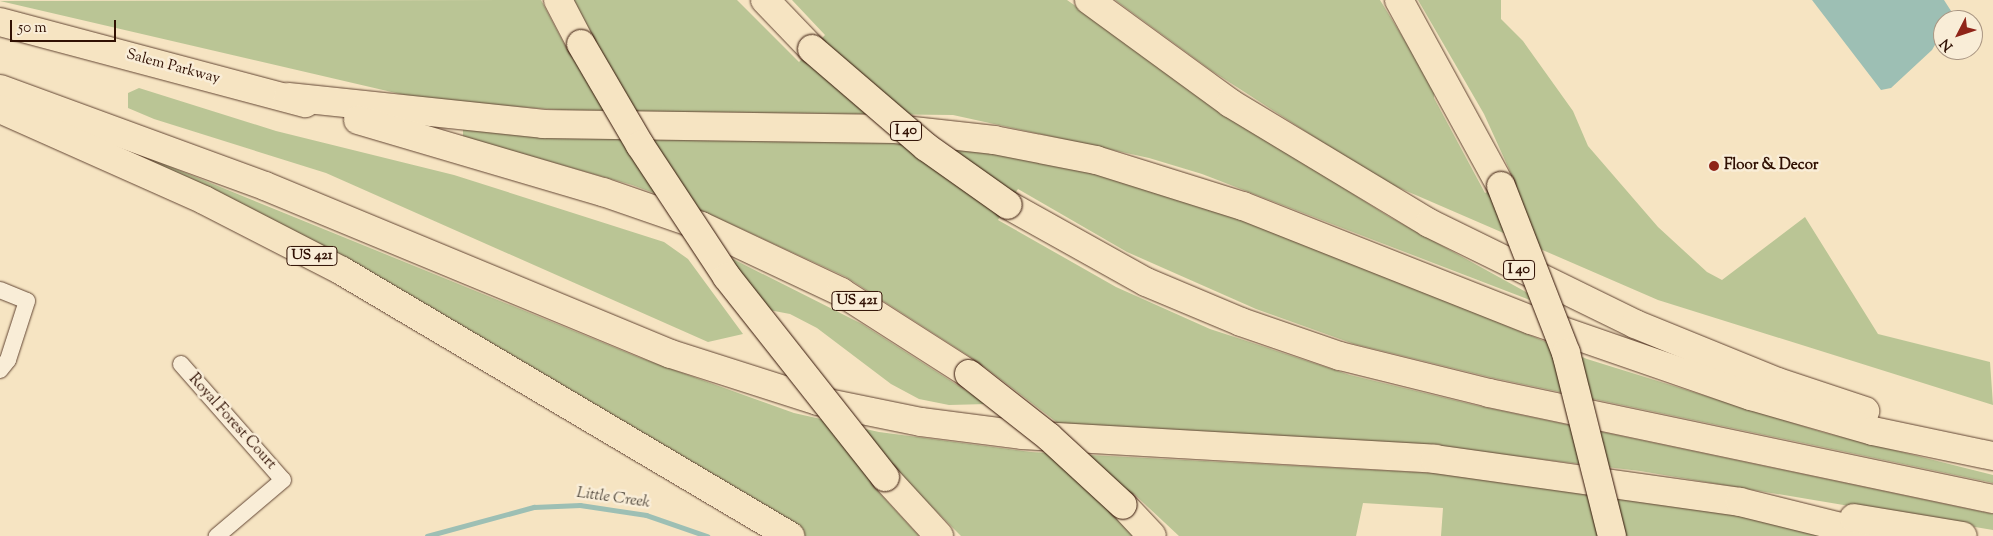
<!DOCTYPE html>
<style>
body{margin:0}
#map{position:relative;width:1993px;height:536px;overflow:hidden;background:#f6e4c2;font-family:"Sorts Mill Goudy",serif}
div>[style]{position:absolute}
.green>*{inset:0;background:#bac595}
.water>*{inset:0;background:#9dbfb4}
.stream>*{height:4.5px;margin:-2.25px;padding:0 2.25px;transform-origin:2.25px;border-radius:2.25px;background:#9dbfb4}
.roads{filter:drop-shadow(0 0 1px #624533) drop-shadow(0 0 1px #624533)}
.minor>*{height:16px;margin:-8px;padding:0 8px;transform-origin:8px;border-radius:8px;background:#f9edd7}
.motorway>*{height:28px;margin:-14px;padding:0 14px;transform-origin:14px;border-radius:14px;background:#f6e4c2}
.bridges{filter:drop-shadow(0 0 1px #301003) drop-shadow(0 0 1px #301003)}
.motorway-bridge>*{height:28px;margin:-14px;padding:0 14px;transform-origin:14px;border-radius:14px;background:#f6e4c2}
.dots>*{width:14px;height:14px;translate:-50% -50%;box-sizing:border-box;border:2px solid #f9edd7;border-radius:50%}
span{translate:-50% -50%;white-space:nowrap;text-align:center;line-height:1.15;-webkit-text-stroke:5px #f9edd7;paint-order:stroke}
.shield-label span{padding:1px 4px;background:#f9edd7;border:1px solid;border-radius:4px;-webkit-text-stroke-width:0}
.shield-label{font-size:14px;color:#301003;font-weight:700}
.street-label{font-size:15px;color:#301003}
.poi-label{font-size:15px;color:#301003;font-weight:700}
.left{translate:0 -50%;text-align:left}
.water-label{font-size:16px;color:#564d41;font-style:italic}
.north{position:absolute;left:1933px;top:10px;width:50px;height:50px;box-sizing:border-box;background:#f9edd7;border:1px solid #a99582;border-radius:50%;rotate:229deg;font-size:14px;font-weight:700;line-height:20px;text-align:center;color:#301003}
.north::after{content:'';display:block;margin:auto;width:18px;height:22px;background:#8f2418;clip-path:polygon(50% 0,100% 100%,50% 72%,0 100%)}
.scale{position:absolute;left:10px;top:20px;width:106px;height:22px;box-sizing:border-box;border:2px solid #301003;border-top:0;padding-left:6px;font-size:15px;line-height:18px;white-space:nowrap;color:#301003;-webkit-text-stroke:4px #f9edd7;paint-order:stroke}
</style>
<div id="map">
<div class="green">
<div style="clip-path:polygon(541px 0,568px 51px,592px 38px,572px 0,737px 0,799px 62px,825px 35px,792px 0,1067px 0,1244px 125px,1388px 216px,1566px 314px,1202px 174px,1149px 158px,953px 115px,575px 111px,426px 100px,0 1px)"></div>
<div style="clip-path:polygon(1115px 0,1380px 0,1434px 88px,1434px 98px,1485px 193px,1514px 180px,1484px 114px,1418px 0,1501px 0,1501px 19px,1523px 41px,1573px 111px,1588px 146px,1658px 227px,1707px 272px,1722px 280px,1805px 217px,1878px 334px,1990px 362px,1993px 405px,1658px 300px,1381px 180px,1212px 71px)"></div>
<div style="clip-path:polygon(139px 88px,276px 131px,454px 175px,664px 242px,688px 259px,743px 334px,708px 342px,326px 173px,154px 119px,128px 108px,128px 93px)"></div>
<div style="clip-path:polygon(463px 129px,832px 136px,958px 145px,1080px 166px,1233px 212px,1587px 359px,1822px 432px,1993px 475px,1993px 483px,1493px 378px,1354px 344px,1256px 309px,1127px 252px,1018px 189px,998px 220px,1116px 287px,1210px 329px,1350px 375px,1479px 406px,1993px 514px,1993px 530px,1640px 471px,1438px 447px,1063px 427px,978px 362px,846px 277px,700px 210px,632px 185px,463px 137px)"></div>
<div style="clip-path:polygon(127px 149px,638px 357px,794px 413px,879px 432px,1031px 452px,1452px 474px,1690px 507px,1852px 536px,1441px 536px,1443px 508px,1363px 503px,1356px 536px,1179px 536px,1134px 494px,1115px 513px,1133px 536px,961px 536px,894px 469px,874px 487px,919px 536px,802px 536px,127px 153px)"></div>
<div style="clip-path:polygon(729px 257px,862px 324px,987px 404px,949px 405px,919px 399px,891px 384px,817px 328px,790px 314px,769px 310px)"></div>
</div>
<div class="water">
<div style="clip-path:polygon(1812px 0,1944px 0,1953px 14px,1943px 20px,1943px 31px,1932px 50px,1891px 88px,1881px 90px)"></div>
</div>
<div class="stream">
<div style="left:427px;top:536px;width:111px;rotate:-15.2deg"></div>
<div style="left:534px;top:507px;width:46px;rotate:-2.5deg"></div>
<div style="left:580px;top:505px;width:67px;rotate:8.6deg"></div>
<div style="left:646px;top:515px;width:65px;rotate:19deg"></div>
</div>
<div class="roads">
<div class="minor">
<div style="left:0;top:290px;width:29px;rotate:22deg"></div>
<div style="left:27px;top:301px;width:62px;rotate:107.9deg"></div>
<div style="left:8px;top:360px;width:13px;rotate:129deg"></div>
<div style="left:181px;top:364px;width:154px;rotate:48.7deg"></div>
<div style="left:283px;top:480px;width:87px;rotate:139.7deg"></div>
</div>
<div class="motorway">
<div style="left:558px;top:0;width:50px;rotate:62.4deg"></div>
<div style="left:765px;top:0;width:68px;rotate:46.2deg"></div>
<div style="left:1089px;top:0;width:175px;rotate:36.1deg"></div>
<div style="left:1230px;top:103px;width:232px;rotate:31.1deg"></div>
<div style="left:1429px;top:223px;width:229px;rotate:26.1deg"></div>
<div style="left:1635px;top:324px;width:154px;rotate:22.1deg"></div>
<div style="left:1778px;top:382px;width:92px;rotate:18.4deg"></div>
<div style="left:1399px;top:0;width:212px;rotate:61.3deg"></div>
<div style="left:0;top:22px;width:316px;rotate:14.9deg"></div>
<div style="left:0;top:89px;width:282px;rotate:20.1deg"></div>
<div style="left:265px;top:186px;width:439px;rotate:22.5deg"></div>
<div style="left:671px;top:354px;width:154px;rotate:17.7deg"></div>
<div style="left:818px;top:401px;width:105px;rotate:11.5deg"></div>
<div style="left:921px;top:422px;width:103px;rotate:7.3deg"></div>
<div style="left:1023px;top:435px;width:413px;rotate:3.3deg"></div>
<div style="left:1435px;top:459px;width:308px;rotate:8deg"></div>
<div style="left:1740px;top:502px;width:141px;rotate:13.9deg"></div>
<div style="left:288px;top:97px;width:256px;rotate:6deg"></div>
<div style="left:543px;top:124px;width:352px;rotate:0.8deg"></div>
<div style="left:895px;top:129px;width:100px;rotate:6.3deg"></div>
<div style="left:994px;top:140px;width:104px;rotate:11.1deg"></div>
<div style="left:1096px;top:160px;width:154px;rotate:17.4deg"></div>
<div style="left:1243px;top:206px;width:310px;rotate:21.6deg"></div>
<div style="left:1531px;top:320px;width:233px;rotate:19.1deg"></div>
<div style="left:1751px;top:396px;width:127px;rotate:16deg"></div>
<div style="left:1873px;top:431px;width:123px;rotate:11.8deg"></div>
<div style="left:0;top:109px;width:223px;rotate:24deg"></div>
<div style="left:204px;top:200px;width:155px;rotate:27.2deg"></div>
<div style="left:342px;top:271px;width:521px;rotate:30.61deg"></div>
<div style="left:358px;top:120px;width:255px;rotate:16.4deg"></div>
<div style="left:603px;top:192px;width:104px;rotate:19.1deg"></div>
<div style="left:701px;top:226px;width:155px;rotate:25.2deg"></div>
<div style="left:841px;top:292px;width:152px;rotate:32.6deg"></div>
<div style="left:1008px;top:205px;width:158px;rotate:29.2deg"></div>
<div style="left:1146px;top:282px;width:103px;rotate:22.8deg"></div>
<div style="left:1241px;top:322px;width:105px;rotate:19deg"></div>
<div style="left:1340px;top:356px;width:154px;rotate:13.9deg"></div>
<div style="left:1489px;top:393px;width:515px;rotate:11.88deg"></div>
<div style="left:885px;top:477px;width:80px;rotate:47.5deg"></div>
<div style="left:1123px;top:505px;width:42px;rotate:46.9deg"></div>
<div style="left:1854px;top:518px;width:110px;rotate:9.4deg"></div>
</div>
</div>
<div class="bridges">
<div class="motorway-bridge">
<div style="left:581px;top:44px;width:117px;rotate:59.7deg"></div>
<div style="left:640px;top:145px;width:158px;rotate:56.6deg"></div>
<div style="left:727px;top:277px;width:255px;rotate:51.7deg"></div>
<div style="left:812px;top:49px;width:150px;rotate:40.7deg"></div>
<div style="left:926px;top:147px;width:100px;rotate:35.3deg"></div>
<div style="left:1501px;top:186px;width:179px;rotate:68.7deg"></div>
<div style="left:1566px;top:353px;width:189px;rotate:75.9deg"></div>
<div style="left:969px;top:374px;width:102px;rotate:38.2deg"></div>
<div style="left:1049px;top:437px;width:100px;rotate:42.6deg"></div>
</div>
</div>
<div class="dots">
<div style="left:1714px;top:166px;background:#8f2418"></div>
</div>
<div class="shield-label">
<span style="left:906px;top:131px">I 40</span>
<span style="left:312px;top:256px">US 421</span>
<span style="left:1519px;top:270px">I 40</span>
<span style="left:857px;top:301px">US 421</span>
</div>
<div class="street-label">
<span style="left:173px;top:67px;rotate:15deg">Salem Parkway</span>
<span style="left:232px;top:422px;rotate:48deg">Royal Forest Court</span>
</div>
<div class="poi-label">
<span class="left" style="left:1724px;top:166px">Floor &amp; Decor</span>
</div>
<div class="water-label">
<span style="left:613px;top:499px;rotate:8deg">Little Creek</span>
</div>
<div class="north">N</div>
<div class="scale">50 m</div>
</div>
